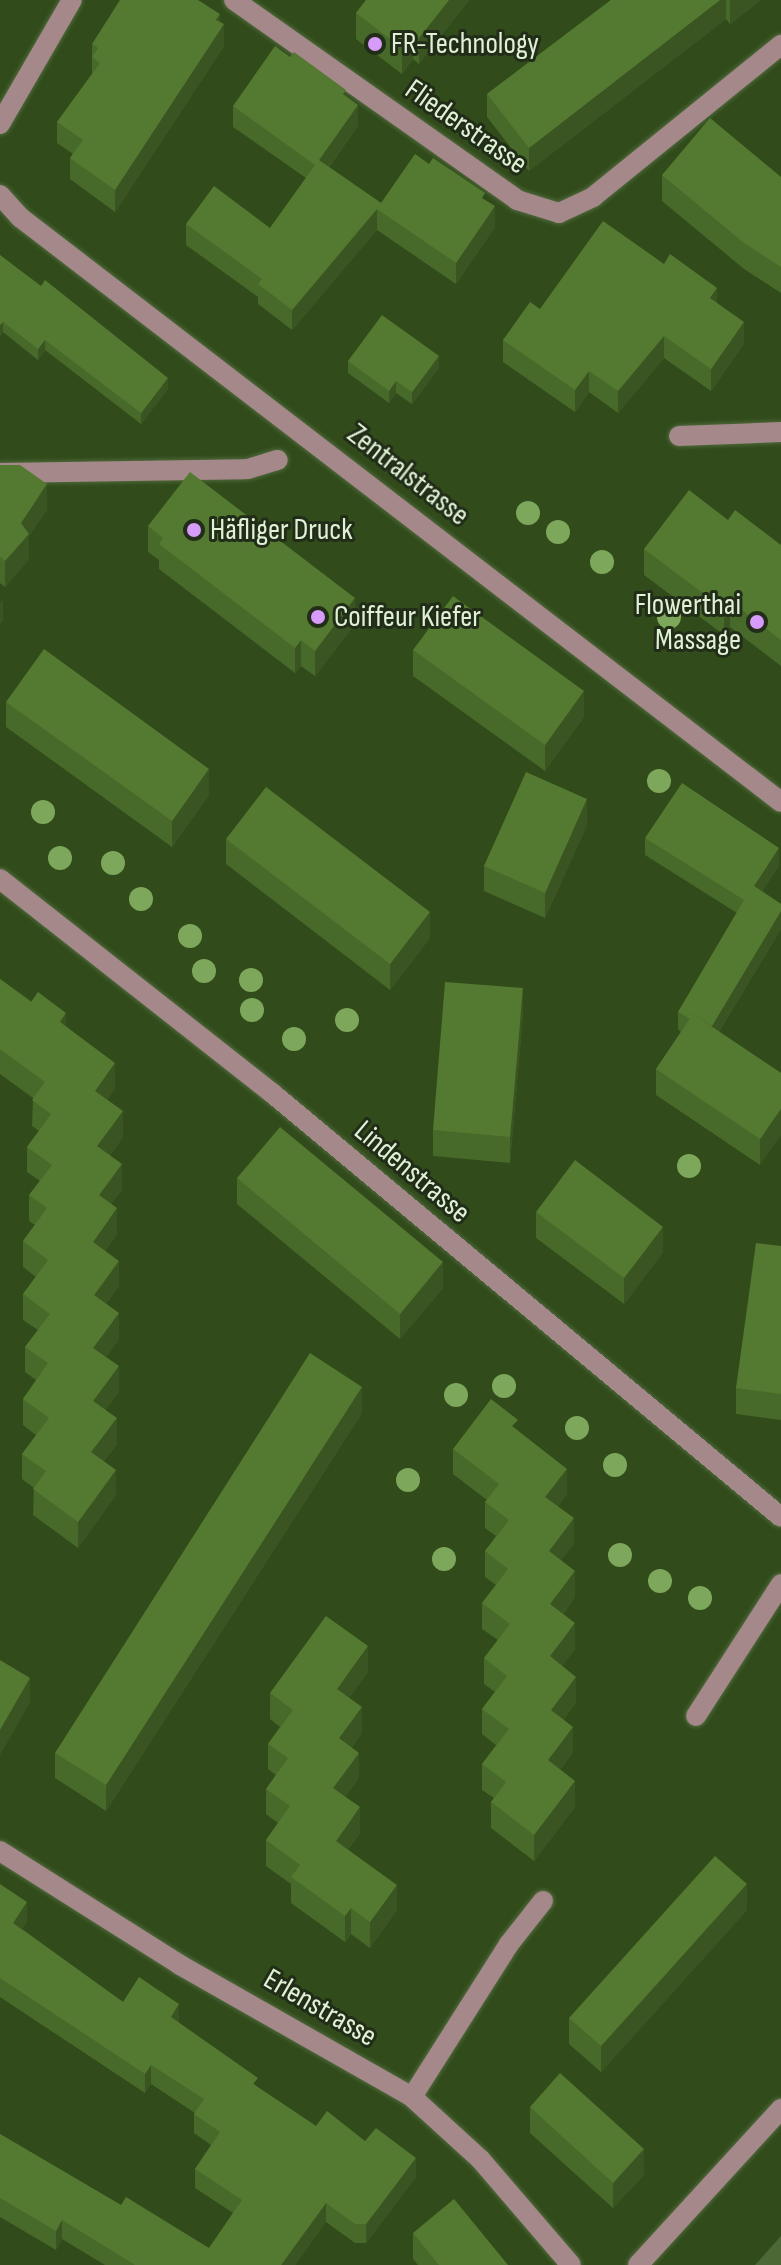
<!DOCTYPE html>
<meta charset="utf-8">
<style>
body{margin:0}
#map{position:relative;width:781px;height:2265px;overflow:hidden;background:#314b1b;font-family:"Sofia Sans Condensed",sans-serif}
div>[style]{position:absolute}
.green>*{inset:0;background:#4c6935}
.roads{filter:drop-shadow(0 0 2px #50693c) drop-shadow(0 0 2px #50693c)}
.minor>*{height:20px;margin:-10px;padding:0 10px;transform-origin:10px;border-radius:10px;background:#a5888a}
.trees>*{width:24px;height:24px;margin:-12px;border-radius:50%;background:#7da85b}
.wall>*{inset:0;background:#476929}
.shaded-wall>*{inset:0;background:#3a5522}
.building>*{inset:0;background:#537a30}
.dots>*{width:22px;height:22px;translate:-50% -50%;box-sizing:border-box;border:4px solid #212d18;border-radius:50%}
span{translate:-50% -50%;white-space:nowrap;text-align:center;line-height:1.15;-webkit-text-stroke:6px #212d18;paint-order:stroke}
.poi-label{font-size:30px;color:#e0f1d5}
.left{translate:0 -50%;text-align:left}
.right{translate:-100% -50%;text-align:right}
.street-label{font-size:30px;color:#e0f1d5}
</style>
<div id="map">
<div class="green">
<div style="clip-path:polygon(781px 2236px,781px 2265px,755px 2265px)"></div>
</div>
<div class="roads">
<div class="minor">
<div style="left:234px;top:0;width:347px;rotate:35.2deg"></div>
<div style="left:517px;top:200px;width:44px;rotate:17.2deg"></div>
<div style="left:559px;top:213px;width:38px;rotate:-25deg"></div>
<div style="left:593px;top:197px;width:242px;rotate:-39deg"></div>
<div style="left:0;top:124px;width:143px;rotate:-59.9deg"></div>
<div style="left:0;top:195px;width:31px;rotate:48deg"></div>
<div style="left:21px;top:218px;width:958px;rotate:37.54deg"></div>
<div style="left:679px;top:436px;width:102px;rotate:-2.2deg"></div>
<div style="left:0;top:473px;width:248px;rotate:-0.9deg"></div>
<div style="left:248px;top:469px;width:31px;rotate:-17deg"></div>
<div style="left:0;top:879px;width:346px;rotate:38.2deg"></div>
<div style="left:272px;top:1093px;width:662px;rotate:39.79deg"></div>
<div style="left:696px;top:1716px;width:157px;rotate:-57.2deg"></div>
<div style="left:0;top:1851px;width:213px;rotate:32.3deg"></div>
<div style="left:180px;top:1965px;width:267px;rotate:29.6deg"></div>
<div style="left:412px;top:2097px;width:93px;rotate:42.4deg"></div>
<div style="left:481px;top:2160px;width:138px;rotate:49.4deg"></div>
<div style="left:412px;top:2097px;width:181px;rotate:-57.6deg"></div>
<div style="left:509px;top:1944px;width:55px;rotate:-51.7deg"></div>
<div style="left:638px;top:2265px;width:212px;rotate:-47.5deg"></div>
</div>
</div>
<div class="trees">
<div style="left:528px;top:513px"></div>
<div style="left:558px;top:532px"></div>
<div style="left:602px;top:562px"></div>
<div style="left:669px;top:617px"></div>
<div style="left:659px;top:781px"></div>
<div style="left:43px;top:812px"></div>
<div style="left:60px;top:858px"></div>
<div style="left:113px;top:863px"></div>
<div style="left:141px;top:899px"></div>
<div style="left:190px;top:936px"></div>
<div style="left:204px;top:971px"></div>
<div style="left:251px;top:980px"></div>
<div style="left:252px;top:1010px"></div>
<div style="left:347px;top:1020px"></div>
<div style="left:294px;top:1039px"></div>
<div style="left:689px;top:1166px"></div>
<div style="left:504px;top:1386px"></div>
<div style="left:456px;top:1395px"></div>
<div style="left:577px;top:1428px"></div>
<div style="left:615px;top:1465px"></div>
<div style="left:408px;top:1480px"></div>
<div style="left:620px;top:1555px"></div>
<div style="left:444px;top:1559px"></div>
<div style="left:660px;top:1581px"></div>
<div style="left:700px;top:1598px"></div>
</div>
<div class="wall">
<div style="clip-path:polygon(366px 0,469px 0,419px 64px,413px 59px,402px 74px,356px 39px,356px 13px)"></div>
<div style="clip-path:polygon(611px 0,761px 0,730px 24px,726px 19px,529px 171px,487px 117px,487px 94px)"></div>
<div style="clip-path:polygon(220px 22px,224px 46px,115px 212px,70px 179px,70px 158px,73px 154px,57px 143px,57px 122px,92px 74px,92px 44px)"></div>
<div style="clip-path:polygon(346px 96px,358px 126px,329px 167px,381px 203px,485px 200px,495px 227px,456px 284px,377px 230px,292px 330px,258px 304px,258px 297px,186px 245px,186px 224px,270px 228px,306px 178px,233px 127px,233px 106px)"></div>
<div style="clip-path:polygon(662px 175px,781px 177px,781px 293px,744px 269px,662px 201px)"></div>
<div style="clip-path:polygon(0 255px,168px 389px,141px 424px,45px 350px,38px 360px,3px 332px,0 336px)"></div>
<div style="clip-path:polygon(717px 303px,744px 344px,711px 391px,664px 358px,618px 413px,589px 392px,575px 412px,503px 362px,503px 340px,540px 309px)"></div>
<div style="clip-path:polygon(348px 361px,439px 368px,412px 404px,396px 393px,389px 403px,348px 373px)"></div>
<div style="clip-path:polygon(0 465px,47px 510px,29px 536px,29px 559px,5px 587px,0 583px)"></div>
<div style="clip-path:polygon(728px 520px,781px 545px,781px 666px,730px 627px,724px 635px,644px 575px,644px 549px)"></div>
<div style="clip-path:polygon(148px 526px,355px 624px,315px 676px,301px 666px,295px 673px,159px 569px,159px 560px,148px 552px)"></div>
<div style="clip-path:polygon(413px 650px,584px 717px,545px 771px,413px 676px)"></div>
<div style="clip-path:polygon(6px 702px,209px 795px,172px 847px,6px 727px)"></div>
<div style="clip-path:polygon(587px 825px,545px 918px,484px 891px,484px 866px)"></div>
<div style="clip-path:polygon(645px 838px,779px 866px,762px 891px,781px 904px,781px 929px,719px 1032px,781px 1073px,760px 1165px,656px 1095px,656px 1069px,681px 1032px,678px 1029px,678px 1012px,737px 913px,645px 855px)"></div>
<div style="clip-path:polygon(226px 839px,430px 938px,390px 990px,226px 864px)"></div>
<div style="clip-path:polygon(0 979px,66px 1026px,115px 1088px,107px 1100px,123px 1137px,110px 1155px,122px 1190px,111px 1204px,117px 1234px,105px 1251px,119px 1286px,106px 1304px,119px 1339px,106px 1357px,119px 1392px,105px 1410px,117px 1444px,104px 1461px,116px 1495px,78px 1548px,33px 1515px,34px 1488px,22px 1479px,22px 1454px,36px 1435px,23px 1425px,23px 1399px,36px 1380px,25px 1372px,25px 1347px,38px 1330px,23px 1320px,23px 1294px,36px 1277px,23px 1267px,23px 1241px,35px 1225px,29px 1221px,29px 1195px,40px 1181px,27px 1172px,27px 1147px,39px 1131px,32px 1126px,33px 1098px,0 1074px)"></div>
<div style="clip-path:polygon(523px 1014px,510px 1163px,433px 1156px,433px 1130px)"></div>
<div style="clip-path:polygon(237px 1178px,443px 1288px,400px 1339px,237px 1204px)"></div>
<div style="clip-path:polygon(536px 1212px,663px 1252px,624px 1304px,536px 1238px)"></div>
<div style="clip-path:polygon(781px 1246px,781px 1420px,736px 1414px,736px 1388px)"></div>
<div style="clip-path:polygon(362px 1413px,106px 1811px,55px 1778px,55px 1753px)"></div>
<div style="clip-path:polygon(518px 1431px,567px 1494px,558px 1506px,574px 1544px,561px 1560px,575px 1597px,563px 1614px,575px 1649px,562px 1666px,576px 1703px,564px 1719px,573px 1752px,560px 1770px,575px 1807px,534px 1861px,491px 1828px,491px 1802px,494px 1798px,482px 1790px,482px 1764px,496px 1745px,482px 1734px,482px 1709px,495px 1692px,484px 1684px,484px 1658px,498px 1640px,482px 1629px,482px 1603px,496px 1585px,485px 1577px,485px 1551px,496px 1536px,485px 1528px,485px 1502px,487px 1500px,453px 1474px,453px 1449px)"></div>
<div style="clip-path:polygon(368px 1672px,349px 1698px,362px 1733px,352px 1747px,359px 1778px,345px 1797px,360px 1833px,348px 1850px,397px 1910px,370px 1948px,351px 1934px,345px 1942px,291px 1903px,291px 1884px,266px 1866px,266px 1840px,278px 1823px,266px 1814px,266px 1789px,276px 1775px,268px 1769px,268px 1744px,280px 1727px,270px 1719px,270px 1693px)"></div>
<div style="clip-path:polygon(0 1884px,27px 1921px,22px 1929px,123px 2002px,179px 2023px,258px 2087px,316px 2126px,365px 2141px,416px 2177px,366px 2243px,355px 2243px,326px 2222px,295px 2265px,105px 2265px,62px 2239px,56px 2250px,0 2217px,0 2134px,121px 2205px,209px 2248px,233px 2213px,195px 2188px,195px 2169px,211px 2145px,194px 2133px,194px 2114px,195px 2113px,151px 2084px,145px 2093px,0 1997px)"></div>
<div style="clip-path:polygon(747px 1910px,601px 2072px,569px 2044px,569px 2018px)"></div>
<div style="clip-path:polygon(530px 2107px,644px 2175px,613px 2208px,530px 2133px)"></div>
<div style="clip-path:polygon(413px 2233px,508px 2265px,418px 2265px,413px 2259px)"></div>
</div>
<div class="shaded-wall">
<div style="clip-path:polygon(449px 0,469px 0,419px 64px,419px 38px)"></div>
<div style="clip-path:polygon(720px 0,726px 0,726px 19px,529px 171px,529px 148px)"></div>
<div style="clip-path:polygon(730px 0,761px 0,730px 24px)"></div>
<div style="clip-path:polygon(220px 14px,220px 31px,224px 24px,224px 46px,115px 212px,115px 190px)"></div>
<div style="clip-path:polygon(413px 33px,413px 59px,402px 74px,402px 48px)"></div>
<div style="clip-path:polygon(358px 105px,358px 126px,319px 180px,319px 160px)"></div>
<div style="clip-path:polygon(495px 206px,495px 227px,456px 284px,456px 263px)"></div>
<div style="clip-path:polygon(377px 209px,377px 230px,292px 330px,292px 310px)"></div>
<div style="clip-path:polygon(717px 288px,717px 309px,710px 298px)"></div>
<div style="clip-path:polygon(3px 322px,3px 332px,0 336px,0 325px)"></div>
<div style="clip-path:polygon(744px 322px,744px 344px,711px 391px,711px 369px)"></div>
<div style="clip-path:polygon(664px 336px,664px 358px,618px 413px,618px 391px)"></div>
<div style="clip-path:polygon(45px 340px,45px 350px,38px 360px,38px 349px)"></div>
<div style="clip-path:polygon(439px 356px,439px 368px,412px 404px,412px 392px)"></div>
<div style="clip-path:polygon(589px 371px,589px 392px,575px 412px,575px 390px)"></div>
<div style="clip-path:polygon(168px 378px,168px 389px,141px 424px,141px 413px)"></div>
<div style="clip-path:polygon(396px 381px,396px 393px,389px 403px,389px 391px)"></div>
<div style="clip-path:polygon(47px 484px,47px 510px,29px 536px,29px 559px,5px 587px,5px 561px,21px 523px)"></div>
<div style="clip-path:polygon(3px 598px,3px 621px,0 625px,0 603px)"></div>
<div style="clip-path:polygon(355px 598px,355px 624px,315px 676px,315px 651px)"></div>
<div style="clip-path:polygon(730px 601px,730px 627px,724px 635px,724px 609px)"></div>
<div style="clip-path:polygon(301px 640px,301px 666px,295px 673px,295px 648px)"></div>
<div style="clip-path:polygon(584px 691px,584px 717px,545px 771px,545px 745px)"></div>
<div style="clip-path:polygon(209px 769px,209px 795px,172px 847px,172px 821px)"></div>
<div style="clip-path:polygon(587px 799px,587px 825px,545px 918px,545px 893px)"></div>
<div style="clip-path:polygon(779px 848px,779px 866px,754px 903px,754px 886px)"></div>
<div style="clip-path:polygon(781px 911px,781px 929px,708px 1050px,708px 1032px)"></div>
<div style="clip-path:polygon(430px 912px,430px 938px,390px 990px,390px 964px)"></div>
<div style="clip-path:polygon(523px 988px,523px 1014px,510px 1163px,510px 1137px)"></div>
<div style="clip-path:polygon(66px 1013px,66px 1039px,60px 1022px)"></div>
<div style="clip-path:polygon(115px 1063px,115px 1088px,95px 1117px,95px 1091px)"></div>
<div style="clip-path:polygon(781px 1109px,781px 1135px,760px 1165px,760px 1139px)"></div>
<div style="clip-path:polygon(123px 1111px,123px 1137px,97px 1172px,97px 1146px)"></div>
<div style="clip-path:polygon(122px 1164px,122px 1190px,99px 1220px,99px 1195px)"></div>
<div style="clip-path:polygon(117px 1208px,117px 1234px,93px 1267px,93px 1242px)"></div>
<div style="clip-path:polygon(663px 1227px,663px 1252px,624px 1304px,624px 1278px)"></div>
<div style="clip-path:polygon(119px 1261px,119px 1286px,94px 1321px,94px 1295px)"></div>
<div style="clip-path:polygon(443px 1262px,443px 1288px,400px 1339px,400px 1314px)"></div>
<div style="clip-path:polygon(119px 1313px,119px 1339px,93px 1374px,93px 1348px)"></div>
<div style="clip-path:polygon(119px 1366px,119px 1392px,93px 1426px,93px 1401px)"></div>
<div style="clip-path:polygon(362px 1387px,362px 1413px,106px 1811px,106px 1785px)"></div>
<div style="clip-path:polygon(117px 1418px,117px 1444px,91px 1477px,91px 1452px)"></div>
<div style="clip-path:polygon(567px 1469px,567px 1494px,545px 1522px,545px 1497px)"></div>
<div style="clip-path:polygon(116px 1470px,116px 1495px,78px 1548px,78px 1522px)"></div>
<div style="clip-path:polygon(574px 1518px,574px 1544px,549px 1577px,549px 1551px)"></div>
<div style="clip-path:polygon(575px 1571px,575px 1597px,550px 1630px,550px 1604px)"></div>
<div style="clip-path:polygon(575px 1623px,575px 1649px,550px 1682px,550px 1656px)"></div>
<div style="clip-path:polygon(368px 1646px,368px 1672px,337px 1715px,337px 1689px)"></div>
<div style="clip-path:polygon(576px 1677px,576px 1703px,551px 1736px,551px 1710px)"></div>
<div style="clip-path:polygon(30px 1678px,30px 1703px,0 1755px,0 1730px)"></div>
<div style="clip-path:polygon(362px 1707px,362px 1733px,339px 1764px,339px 1738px)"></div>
<div style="clip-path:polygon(573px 1727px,573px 1752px,548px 1786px,548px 1760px)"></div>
<div style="clip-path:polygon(359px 1753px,359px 1778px,333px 1814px,333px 1788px)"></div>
<div style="clip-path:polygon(575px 1781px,575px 1807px,534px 1861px,534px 1835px)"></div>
<div style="clip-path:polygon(360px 1807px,360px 1833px,336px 1867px,336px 1841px)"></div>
<div style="clip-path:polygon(747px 1884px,747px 1910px,601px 2072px,601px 2046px)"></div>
<div style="clip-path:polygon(397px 1885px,397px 1910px,370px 1948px,370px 1922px)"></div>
<div style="clip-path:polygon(27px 1902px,27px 1921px,13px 1942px,13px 1923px)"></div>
<div style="clip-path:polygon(351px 1908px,351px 1934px,345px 1942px,345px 1916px)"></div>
<div style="clip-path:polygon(179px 2004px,179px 2023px,171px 2017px)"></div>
<div style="clip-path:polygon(151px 2065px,151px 2084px,145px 2093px,145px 2074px)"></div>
<div style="clip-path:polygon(644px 2149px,644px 2175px,613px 2208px,613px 2183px)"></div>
<div style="clip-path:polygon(416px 2158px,416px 2177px,366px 2243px,366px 2224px)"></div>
<div style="clip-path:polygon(326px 2203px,326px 2222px,295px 2265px,281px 2265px)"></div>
<div style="clip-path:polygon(62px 2220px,62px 2239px,56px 2250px,56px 2231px)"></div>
</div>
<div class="building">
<div style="clip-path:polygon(120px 0,198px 0,220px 14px,216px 20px,224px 24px,115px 190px,70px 158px,83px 140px,57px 122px,100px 63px,92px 57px,98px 48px,92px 44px)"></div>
<div style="clip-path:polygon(366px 0,449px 0,419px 38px,413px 33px,402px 48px,356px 13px)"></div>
<div style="clip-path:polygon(611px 0,720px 0,529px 148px,487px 94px)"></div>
<div style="clip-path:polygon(275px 46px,290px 57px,294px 52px,346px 90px,343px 94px,358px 105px,319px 160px,381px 203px,415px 154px,429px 164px,433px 158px,485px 193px,482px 198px,495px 206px,456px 263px,377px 209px,292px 310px,258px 284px,262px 279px,186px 224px,214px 186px,270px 228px,315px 165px,233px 106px)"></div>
<div style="clip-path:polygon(710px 118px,781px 177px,781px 267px,744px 243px,662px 175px)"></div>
<div style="clip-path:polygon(603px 221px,664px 264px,670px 254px,717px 288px,710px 298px,744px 322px,711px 369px,664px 336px,618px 391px,589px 371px,575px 390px,503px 340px,530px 302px,540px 309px)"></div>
<div style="clip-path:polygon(0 255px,41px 286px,45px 280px,168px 378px,141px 413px,45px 340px,38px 349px,3px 322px,0 325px)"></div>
<div style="clip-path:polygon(382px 315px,439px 356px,412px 392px,396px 381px,389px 391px,348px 361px)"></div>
<div style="clip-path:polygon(0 465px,20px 465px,47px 484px,21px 523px,29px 534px,5px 561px,0 557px)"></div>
<div style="clip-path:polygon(190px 472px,355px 598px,315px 651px,301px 640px,295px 648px,159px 544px,163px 538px,148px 526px)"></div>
<div style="clip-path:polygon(689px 490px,728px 520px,735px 510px,781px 545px,781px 640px,730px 601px,724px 609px,644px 549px)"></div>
<div style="clip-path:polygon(453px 596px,584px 691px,545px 745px,413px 650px)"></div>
<div style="clip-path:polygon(44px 649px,209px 769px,172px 821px,6px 702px)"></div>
<div style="clip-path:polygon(526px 772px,587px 799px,545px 893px,484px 866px)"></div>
<div style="clip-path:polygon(682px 783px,779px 848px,754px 886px,781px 904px,781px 911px,712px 1026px,693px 1014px,690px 1019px,678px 1012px,744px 900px,645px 838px)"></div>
<div style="clip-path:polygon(266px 787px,430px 912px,390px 964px,226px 839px)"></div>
<div style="clip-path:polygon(0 979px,31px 1002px,38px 992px,66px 1013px,60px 1022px,115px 1063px,95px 1091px,123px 1111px,97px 1146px,122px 1164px,99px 1195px,117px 1208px,93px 1242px,119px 1261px,94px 1295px,119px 1313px,93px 1348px,119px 1366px,93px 1401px,117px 1418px,91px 1452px,116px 1470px,78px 1522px,33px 1489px,46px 1471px,22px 1454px,49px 1418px,23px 1399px,48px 1363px,25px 1347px,50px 1314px,23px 1294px,48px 1260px,23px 1241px,47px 1208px,29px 1195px,52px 1165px,27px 1147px,51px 1114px,32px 1100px,45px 1082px,0 1049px)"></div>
<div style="clip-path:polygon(445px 982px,523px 988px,510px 1137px,433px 1130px)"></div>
<div style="clip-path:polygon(693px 1014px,781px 1073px,781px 1109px,760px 1139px,656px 1069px)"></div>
<div style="clip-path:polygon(280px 1127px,443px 1262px,400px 1314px,237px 1178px)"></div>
<div style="clip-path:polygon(575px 1160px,663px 1227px,624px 1278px,536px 1212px)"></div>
<div style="clip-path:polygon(756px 1243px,781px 1246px,781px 1394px,736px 1388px)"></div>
<div style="clip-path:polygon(310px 1353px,362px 1387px,106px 1785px,55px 1753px)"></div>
<div style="clip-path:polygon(491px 1399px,518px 1420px,512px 1426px,567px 1469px,545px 1497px,574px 1518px,549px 1551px,575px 1571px,550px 1604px,575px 1623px,550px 1656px,576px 1677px,551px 1710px,573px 1727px,548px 1760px,575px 1781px,534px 1835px,491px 1802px,506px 1782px,482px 1764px,509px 1729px,482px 1709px,507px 1676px,484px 1658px,510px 1624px,482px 1603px,508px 1569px,485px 1551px,509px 1520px,485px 1502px,499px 1484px,453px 1449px)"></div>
<div style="clip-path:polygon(326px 1616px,368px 1646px,337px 1689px,362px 1707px,339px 1738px,359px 1753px,333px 1788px,360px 1807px,336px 1841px,397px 1885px,370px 1922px,351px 1908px,345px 1916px,291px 1877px,300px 1865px,266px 1840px,290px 1806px,266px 1789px,288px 1758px,268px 1744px,293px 1710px,270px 1693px)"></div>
<div style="clip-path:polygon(0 1660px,30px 1678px,0 1730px)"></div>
<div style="clip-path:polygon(715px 1856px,747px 1884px,601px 2046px,569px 2018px)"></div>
<div style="clip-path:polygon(0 1884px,27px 1902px,13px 1923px,123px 2002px,139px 1977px,179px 2004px,171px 2017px,258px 2078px,253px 2084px,316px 2126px,327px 2111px,365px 2141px,376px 2128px,416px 2158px,366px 2224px,355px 2224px,326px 2203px,281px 2265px,135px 2265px,62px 2220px,56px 2231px,0 2198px,0 2134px,121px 2205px,126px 2197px,209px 2248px,242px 2200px,195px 2169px,220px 2132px,194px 2114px,204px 2099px,151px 2065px,145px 2074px,0 1978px)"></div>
<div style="clip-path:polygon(560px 2073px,644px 2149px,613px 2183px,530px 2107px)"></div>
<div style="clip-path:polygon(454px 2199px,508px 2265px,439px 2265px,413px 2233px)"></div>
</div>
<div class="dots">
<div style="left:375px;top:44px;background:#d79bf9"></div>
<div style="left:194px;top:530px;background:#d79bf9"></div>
<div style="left:318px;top:617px;background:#d79bf9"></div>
<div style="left:757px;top:622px;background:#d79bf9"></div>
</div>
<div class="poi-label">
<span class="left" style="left:391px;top:44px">FR-Technology</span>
<span class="left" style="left:210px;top:530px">Häfliger Druck</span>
<span class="right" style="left:741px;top:622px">Flowerthai<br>Massage</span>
<span class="left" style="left:334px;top:617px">Coiffeur Kiefer</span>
</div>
<div class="street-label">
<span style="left:466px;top:127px;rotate:35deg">Fliederstrasse</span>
<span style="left:408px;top:475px;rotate:38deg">Zentralstrasse</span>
<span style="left:412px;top:1172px;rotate:40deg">Lindenstrasse</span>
<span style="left:320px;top:2008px;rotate:30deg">Erlenstrasse</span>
</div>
</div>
